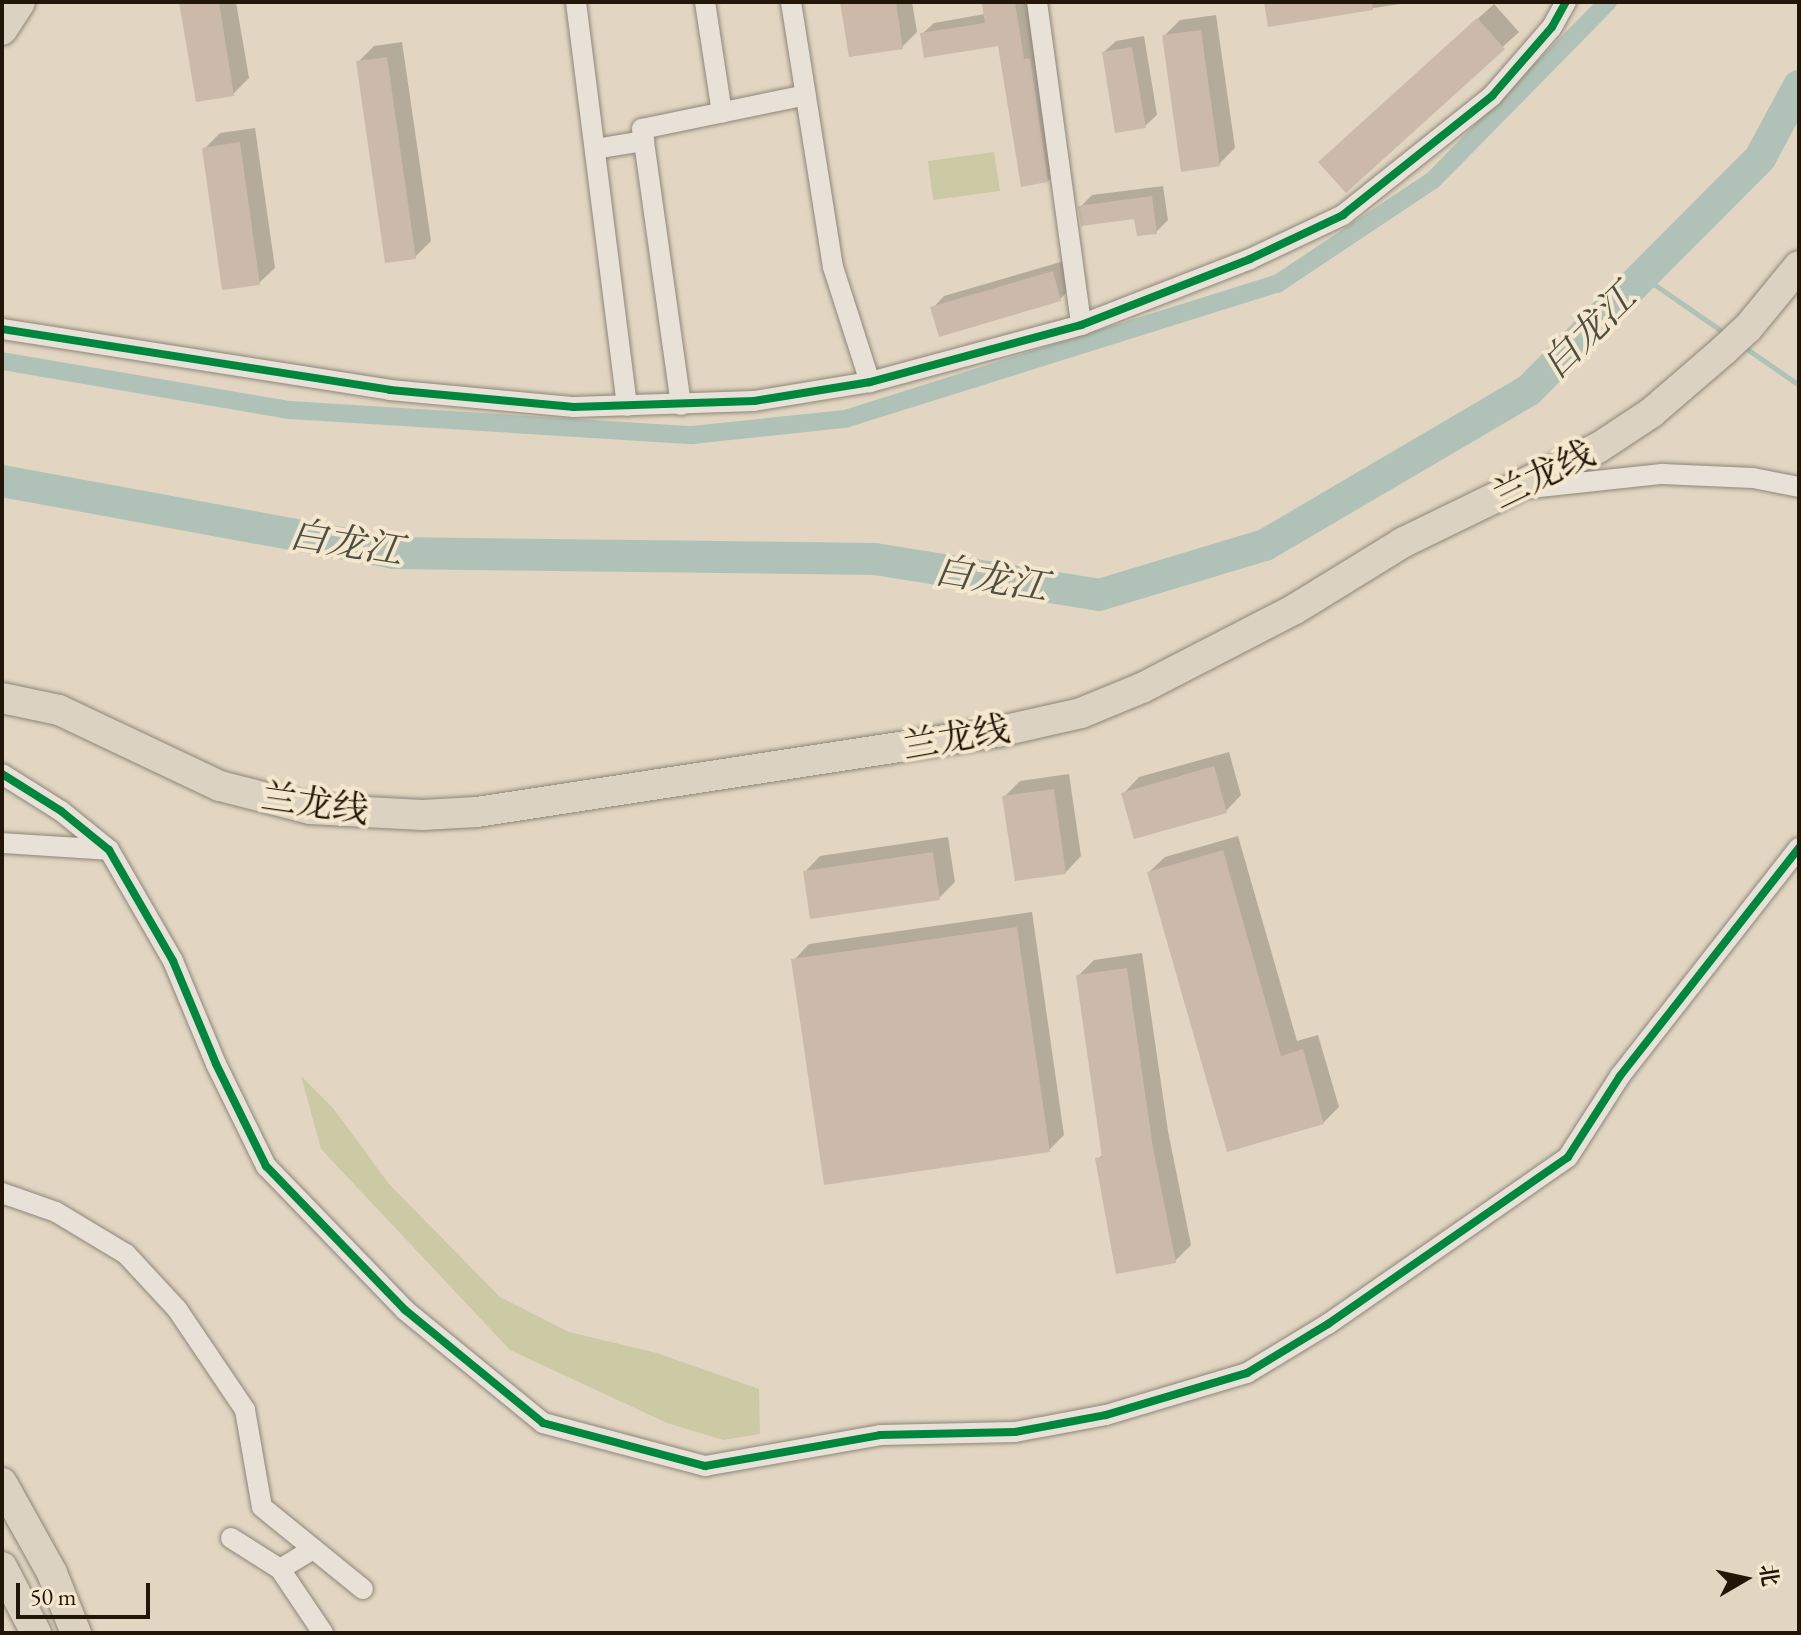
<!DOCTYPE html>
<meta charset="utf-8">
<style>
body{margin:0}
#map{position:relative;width:1801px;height:1635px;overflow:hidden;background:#e2d6c2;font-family:"EB Garamond","Noto Serif SC",serif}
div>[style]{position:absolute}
.green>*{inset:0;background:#cbcaa5}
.shadow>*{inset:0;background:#0003}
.stream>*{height:5px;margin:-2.5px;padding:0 2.5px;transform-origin:2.5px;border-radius:2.5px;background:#b0c2b7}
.canal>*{height:18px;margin:-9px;padding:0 9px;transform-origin:9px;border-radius:9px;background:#b0c2b7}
.river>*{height:32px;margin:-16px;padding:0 16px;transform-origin:16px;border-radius:16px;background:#b0c2b7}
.building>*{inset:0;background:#cbb9aa}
.roads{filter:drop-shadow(0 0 2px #8e8679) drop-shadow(0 0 2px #8e8679)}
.minor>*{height:20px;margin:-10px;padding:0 10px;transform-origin:10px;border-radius:10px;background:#e7e1d7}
.highway>*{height:30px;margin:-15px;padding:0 15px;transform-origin:15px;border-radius:15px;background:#dbd2c2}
.cycleway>*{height:8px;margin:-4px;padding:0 4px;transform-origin:4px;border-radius:4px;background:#00873e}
span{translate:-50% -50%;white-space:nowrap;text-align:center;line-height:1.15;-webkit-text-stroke:8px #f5e7ce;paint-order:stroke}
.street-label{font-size:36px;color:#211608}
.water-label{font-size:38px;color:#4c4f44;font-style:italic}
.frame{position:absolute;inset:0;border:4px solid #211608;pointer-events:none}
.north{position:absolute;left:1705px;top:1539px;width:80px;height:80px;-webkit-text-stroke:6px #f5e7ce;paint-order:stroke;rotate:81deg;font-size:22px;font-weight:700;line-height:32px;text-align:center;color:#211608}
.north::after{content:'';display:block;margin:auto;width:28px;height:36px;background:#211608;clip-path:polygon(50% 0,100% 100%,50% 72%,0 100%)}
.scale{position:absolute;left:16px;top:1583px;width:134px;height:36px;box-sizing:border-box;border:4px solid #211608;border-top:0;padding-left:10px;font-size:24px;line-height:28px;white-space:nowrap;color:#211608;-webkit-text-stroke:6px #f5e7ce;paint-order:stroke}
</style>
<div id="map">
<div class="green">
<div style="clip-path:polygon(994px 152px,1000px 191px,933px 200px,928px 161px)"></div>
<div style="clip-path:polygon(301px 1076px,333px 1108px,389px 1184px,500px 1297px,569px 1332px,657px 1353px,759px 1389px,760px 1434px,723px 1440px,667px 1423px,510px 1350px,321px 1149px)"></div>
</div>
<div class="shadow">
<div style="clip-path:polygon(181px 2px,236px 2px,249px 78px,233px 94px)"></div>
<div style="clip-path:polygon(842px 2px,912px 2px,917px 32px,902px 47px)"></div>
<div style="clip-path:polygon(987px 2px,1028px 2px,1059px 169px,1048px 181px,1000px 44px,922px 34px,934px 23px,985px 14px)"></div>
<div style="clip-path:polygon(1266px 2px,1413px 2px,1269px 24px)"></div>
<div style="clip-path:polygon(1494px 4px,1519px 32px,1346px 190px,1337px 147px)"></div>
<div style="clip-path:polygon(1216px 15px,1235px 148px,1219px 164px,1164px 36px,1180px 20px)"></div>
<div style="clip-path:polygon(1144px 36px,1157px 115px,1145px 126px,1104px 52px,1116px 41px)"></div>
<div style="clip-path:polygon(402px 42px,431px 241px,415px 257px,358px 62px,374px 46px)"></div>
<div style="clip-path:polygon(255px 128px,275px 268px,259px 283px,204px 149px,220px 133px)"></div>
<div style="clip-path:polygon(1163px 186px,1168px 220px,1156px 232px,1136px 217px,1080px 207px,1092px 195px)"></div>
<div style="clip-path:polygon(1064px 261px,1072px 287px,1060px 299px,941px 334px,933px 308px,944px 296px)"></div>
<div style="clip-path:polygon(1229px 752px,1241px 795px,1226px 811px,1124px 793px,1139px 777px)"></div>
<div style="clip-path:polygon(1069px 774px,1081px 856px,1066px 872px,1004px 797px,1020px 781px)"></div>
<div style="clip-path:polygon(1238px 836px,1297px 1041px,1318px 1035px,1339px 1107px,1323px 1123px,1149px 872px,1165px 857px)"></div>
<div style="clip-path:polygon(948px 837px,955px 882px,939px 898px,805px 872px,820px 856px)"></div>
<div style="clip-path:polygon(1032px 912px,1064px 1135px,1049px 1150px,794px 960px,809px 944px)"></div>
<div style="clip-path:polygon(1142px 953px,1168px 1131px,1191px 1245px,1175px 1261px,1098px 1159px,1104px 1153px,1078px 976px,1094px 960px)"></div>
</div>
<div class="stream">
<div style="left:1642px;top:276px;width:102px;rotate:34.6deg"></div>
<div style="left:1744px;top:347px;width:67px;rotate:34.6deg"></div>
</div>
<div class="canal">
<div style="left:2px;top:361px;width:292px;rotate:9.7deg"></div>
<div style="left:290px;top:410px;width:403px;rotate:3.6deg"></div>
<div style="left:692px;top:435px;width:154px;rotate:-6deg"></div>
<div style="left:845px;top:419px;width:453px;rotate:-17.4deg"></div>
<div style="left:1277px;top:284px;width:187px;rotate:-33.7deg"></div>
<div style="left:1433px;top:180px;width:250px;rotate:-45.5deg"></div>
</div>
<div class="river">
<div style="left:2px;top:481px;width:398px;rotate:10.4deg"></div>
<div style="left:393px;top:553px;width:482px;rotate:0.7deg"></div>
<div style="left:875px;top:559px;width:227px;rotate:9.1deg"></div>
<div style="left:1099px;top:595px;width:173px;rotate:-16.8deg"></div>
<div style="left:1265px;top:545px;width:305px;rotate:-30.4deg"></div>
<div style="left:1528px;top:391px;width:329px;rotate:-45.1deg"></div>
<div style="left:1760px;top:158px;width:82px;rotate:-61.6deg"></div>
</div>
<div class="building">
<div style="clip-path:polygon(179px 2px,219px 2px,234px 96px,196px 102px)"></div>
<div style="clip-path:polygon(840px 2px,896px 2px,903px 49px,849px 57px)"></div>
<div style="clip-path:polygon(1015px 2px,1024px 59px,1030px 58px,1048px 182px,1021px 187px,998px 46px,924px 58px,920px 33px,985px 23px,982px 4px)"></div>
<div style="clip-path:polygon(1264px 2px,1372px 2px,1373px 10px,1268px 27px)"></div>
<div style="clip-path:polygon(1477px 18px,1505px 49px,1346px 193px,1318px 162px)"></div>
<div style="clip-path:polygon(1201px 30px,1220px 166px,1181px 172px,1162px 35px)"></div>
<div style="clip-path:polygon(1132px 47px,1146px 128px,1115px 133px,1102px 52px)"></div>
<div style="clip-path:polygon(387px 57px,416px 259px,385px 263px,356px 61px)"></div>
<div style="clip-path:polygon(240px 142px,260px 285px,222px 290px,202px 148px)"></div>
<div style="clip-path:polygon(1152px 196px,1157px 234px,1137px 236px,1134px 219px,1081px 226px,1078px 206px)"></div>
<div style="clip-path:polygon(1053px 271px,1061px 301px,939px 337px,930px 307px)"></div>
<div style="clip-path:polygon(1214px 766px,1227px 813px,1134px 839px,1121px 793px)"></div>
<div style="clip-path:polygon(1054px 789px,1066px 874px,1015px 881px,1002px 796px)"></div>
<div style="clip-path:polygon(1223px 850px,1281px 1056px,1303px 1049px,1324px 1124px,1227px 1152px,1147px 872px)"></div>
<div style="clip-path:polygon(933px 852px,940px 900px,810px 919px,803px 871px)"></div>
<div style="clip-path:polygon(1017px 927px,1050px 1152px,824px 1185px,791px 959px)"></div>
<div style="clip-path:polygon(1127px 968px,1153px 1148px,1176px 1263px,1116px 1274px,1095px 1158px,1102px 1157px,1076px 975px)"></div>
</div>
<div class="roads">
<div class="minor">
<div style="left:576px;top:2px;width:407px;rotate:82.8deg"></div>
<div style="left:705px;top:2px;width:112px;rotate:81.3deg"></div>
<div style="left:791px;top:2px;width:268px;rotate:81deg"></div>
<div style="left:833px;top:267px;width:121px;rotate:72.2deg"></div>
<div style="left:1037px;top:2px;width:326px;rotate:82.2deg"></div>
<div style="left:595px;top:149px;width:50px;rotate:-9.3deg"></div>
<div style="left:2px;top:329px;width:393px;rotate:8.9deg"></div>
<div style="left:390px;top:390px;width:185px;rotate:5.3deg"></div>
<div style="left:574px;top:407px;width:180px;rotate:-1.9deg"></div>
<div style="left:754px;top:401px;width:118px;rotate:-9.3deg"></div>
<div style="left:870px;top:382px;width:219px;rotate:-15.1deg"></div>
<div style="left:1081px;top:325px;width:181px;rotate:-21.3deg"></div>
<div style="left:1250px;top:259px;width:103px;rotate:-25.3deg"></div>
<div style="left:1343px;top:215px;width:191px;rotate:-38.6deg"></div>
<div style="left:1492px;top:96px;width:91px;rotate:-49deg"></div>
<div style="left:1552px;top:27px;width:29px;rotate:-61deg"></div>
<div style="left:681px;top:405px;width:279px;rotate:-98deg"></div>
<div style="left:642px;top:129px;width:167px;rotate:-11.7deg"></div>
<div style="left:1530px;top:488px;width:133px;rotate:-6.1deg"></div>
<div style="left:1662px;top:474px;width:91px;rotate:2.5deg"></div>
<div style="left:1753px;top:478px;width:47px;rotate:11.1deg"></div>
<div style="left:2px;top:774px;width:70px;rotate:32.1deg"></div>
<div style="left:61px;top:811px;width:62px;rotate:39.1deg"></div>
<div style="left:109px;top:850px;width:128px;rotate:60deg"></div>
<div style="left:173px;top:961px;width:112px;rotate:67.3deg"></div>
<div style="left:216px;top:1064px;width:114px;rotate:63.9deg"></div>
<div style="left:266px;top:1166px;width:200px;rotate:46deg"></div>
<div style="left:405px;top:1310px;width:178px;rotate:39.3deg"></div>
<div style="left:543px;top:1423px;width:168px;rotate:14.9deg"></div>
<div style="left:705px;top:1466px;width:178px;rotate:-10deg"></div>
<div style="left:880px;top:1435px;width:135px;rotate:-1.3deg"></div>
<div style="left:1015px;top:1432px;width:93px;rotate:-10.6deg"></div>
<div style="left:1106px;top:1415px;width:147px;rotate:-16.6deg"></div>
<div style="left:1247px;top:1373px;width:95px;rotate:-31.2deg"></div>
<div style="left:1328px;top:1324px;width:292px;rotate:-34.8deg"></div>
<div style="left:1568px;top:1157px;width:96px;rotate:-57.3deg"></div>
<div style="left:1620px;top:1076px;width:290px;rotate:-51.9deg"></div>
<div style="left:2px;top:843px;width:107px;rotate:3.7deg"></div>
<div style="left:2px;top:1193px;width:57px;rotate:19.4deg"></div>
<div style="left:56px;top:1212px;width:82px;rotate:31deg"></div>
<div style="left:126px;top:1254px;width:75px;rotate:47.2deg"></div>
<div style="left:177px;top:1309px;width:122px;rotate:56deg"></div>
<div style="left:245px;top:1410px;width:98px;rotate:80.1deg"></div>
<div style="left:262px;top:1507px;width:130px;rotate:39.1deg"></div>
<div style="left:231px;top:1538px;width:58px;rotate:32.3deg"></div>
<div style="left:280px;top:1569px;width:77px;rotate:56.1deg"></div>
<div style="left:280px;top:1569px;width:39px;rotate:-31deg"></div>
</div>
<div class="highway">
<div style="left:2px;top:30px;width:33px;rotate:-57deg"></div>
<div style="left:2px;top:698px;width:58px;rotate:11.9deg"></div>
<div style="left:59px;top:710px;width:178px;rotate:25.3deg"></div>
<div style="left:220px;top:786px;width:93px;rotate:14.3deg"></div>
<div style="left:310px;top:809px;width:112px;rotate:3.1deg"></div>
<div style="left:422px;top:815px;width:55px;rotate:-3.1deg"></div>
<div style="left:477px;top:812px;width:526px;rotate:-8.75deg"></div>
<div style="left:997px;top:732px;width:86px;rotate:-12.7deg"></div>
<div style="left:1081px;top:713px;width:66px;rotate:-22.3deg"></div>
<div style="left:1142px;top:688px;width:172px;rotate:-27.3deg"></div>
<div style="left:1295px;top:609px;width:128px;rotate:-31.6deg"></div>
<div style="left:1404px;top:542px;width:216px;rotate:-25.9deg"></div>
<div style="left:1598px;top:448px;width:64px;rotate:-33.4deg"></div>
<div style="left:1651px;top:413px;width:96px;rotate:-40.8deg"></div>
<div style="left:1724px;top:350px;width:33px;rotate:-43deg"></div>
<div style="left:1748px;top:328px;width:80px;rotate:-50.6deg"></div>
<div style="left:2px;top:1483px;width:103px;rotate:60.9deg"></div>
<div style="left:52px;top:1573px;width:65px;rotate:68.2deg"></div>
<div style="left:2px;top:1567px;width:74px;rotate:62.7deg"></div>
</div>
</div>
<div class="cycleway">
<div style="left:2px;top:329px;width:393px;rotate:8.9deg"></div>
<div style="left:390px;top:390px;width:185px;rotate:5.3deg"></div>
<div style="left:574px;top:407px;width:180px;rotate:-1.9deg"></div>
<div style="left:754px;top:401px;width:118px;rotate:-9.3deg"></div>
<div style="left:870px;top:382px;width:219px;rotate:-15.1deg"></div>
<div style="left:1081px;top:325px;width:181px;rotate:-21.3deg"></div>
<div style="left:1250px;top:259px;width:103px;rotate:-25.3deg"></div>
<div style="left:1343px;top:215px;width:191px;rotate:-38.6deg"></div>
<div style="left:1492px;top:96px;width:91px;rotate:-49deg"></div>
<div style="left:1552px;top:27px;width:29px;rotate:-61deg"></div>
<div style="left:2px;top:774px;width:70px;rotate:32.1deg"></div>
<div style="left:61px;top:811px;width:62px;rotate:39.1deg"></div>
<div style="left:109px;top:850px;width:128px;rotate:60deg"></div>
<div style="left:173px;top:961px;width:112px;rotate:67.3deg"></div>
<div style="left:216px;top:1064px;width:114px;rotate:63.9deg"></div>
<div style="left:266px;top:1166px;width:200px;rotate:46deg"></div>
<div style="left:405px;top:1310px;width:178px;rotate:39.3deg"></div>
<div style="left:543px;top:1423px;width:168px;rotate:14.9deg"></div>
<div style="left:705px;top:1466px;width:178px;rotate:-10deg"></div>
<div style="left:880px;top:1435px;width:135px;rotate:-1.3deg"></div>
<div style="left:1015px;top:1432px;width:93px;rotate:-10.6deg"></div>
<div style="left:1106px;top:1415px;width:147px;rotate:-16.6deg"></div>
<div style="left:1247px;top:1373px;width:95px;rotate:-31.2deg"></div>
<div style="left:1328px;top:1324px;width:292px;rotate:-34.8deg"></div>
<div style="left:1568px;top:1157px;width:96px;rotate:-57.3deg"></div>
<div style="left:1620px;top:1076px;width:290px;rotate:-51.9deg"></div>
</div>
<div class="street-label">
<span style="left:1543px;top:474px;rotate:-26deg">兰龙线</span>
<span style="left:956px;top:737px;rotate:-10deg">兰龙线</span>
<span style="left:315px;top:803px;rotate:8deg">兰龙线</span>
</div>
<div class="water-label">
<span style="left:1588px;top:331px;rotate:-45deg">白龙江</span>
<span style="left:346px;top:542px;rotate:9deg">白龙江</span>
<span style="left:991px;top:578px;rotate:9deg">白龙江</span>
</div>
<div class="frame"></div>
<div class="north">北</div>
<div class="scale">50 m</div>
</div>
